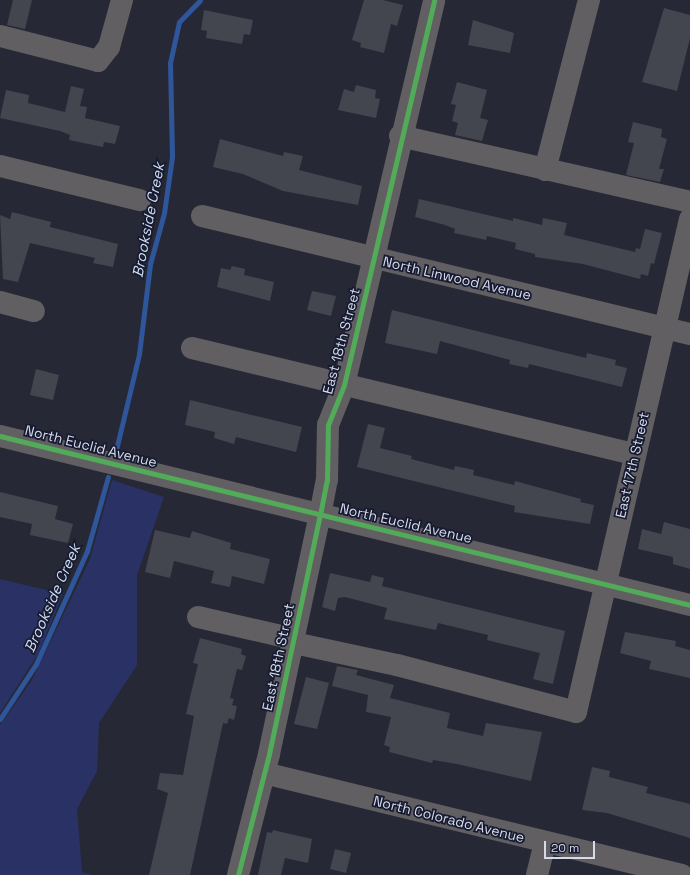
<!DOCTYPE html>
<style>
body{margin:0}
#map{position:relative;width:690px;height:875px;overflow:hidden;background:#262935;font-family:"Space Grotesk",sans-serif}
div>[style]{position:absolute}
.green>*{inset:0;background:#2a3165}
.stream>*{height:5px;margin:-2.5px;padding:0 2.5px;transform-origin:2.5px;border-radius:2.5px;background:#2f569a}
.building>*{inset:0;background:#43454f}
.minor>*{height:22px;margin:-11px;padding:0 11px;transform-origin:11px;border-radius:11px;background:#625f63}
.cycleway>*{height:5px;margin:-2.5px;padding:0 2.5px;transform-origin:2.5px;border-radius:2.5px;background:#51ab58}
span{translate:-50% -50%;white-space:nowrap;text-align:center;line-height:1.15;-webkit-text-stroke:3.5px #171b31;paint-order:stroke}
.street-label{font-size:14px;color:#d6dae9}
.water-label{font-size:15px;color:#cfdcf0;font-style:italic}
.scale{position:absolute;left:544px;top:841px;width:51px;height:18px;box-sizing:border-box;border:2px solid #d6dae9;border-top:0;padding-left:5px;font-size:12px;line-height:14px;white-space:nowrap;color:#d6dae9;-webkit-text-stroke:3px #171b31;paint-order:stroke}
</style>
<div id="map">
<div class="green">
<div style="clip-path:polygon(112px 480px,164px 497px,137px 575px,137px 665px,99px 723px,97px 771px,77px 809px,82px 872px,92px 875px,0 875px,0 725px,32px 680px,90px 559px)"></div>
<div style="clip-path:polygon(0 579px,63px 594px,38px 654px,0 713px)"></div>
</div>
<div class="stream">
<div style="left:116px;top:450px;width:99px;rotate:-76.5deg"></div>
<div style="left:139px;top:354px;width:91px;rotate:-83deg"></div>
<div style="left:150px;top:264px;width:53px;rotate:-74.6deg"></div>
<div style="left:164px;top:213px;width:57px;rotate:-81.9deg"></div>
<div style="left:172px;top:157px;width:94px;rotate:-91.2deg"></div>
<div style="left:170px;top:63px;width:42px;rotate:-77.6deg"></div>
<div style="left:179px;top:22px;width:30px;rotate:-46deg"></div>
<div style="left:0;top:719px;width:66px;rotate:-56.8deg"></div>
<div style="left:36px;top:664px;width:124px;rotate:-65.7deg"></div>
<div style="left:87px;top:551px;width:77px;rotate:-74.2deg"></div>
</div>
<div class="building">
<div style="clip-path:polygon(13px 0,32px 0,25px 29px,7px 25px)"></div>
<div style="clip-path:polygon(364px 0,383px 0,403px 5px,397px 26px,391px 24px,384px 53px,360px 47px,361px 43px,352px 40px)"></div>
<div style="clip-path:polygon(664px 8px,690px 15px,690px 38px,677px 91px,642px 82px)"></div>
<div style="clip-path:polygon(204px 10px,253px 20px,250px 35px,244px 34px,242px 44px,206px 38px,207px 31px,201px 30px)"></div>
<div style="clip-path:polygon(473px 20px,514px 33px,510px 53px,468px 45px)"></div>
<div style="clip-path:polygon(457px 82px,487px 90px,480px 118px,488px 120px,482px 141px,455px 135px,458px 123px,452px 121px,456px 105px,451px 104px)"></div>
<div style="clip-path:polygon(356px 85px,376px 90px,375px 98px,380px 99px,376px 118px,338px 110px,344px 89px,354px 92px)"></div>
<div style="clip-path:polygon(71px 86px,84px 89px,80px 106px,87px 107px,85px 118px,120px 126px,115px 144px,104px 142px,103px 147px,69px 140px,70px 135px,60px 131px,0 118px,6px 90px,29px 95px,28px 103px,65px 112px)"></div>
<div style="clip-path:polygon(633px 122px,662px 129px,661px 137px,667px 139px,659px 169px,664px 169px,660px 182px,626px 175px,634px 143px,628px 142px)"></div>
<div style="clip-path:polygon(220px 139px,283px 156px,284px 152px,303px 156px,299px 170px,362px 186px,358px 205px,283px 191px,243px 174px,213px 167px)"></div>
<div style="clip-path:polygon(419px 199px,513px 221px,513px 218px,542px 225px,543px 218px,567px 223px,564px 235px,635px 252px,636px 248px,640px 249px,645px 229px,662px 233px,654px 264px,651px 263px,648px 276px,641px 274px,640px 279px,583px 264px,535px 257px,535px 254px,515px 249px,516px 243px,487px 236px,486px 240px,454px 233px,455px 229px,445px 225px,415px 217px)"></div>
<div style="clip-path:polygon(12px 212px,51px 222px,50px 227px,118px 244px,113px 267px,93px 263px,95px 258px,30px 243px,18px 282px,3px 279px,0 215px,10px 219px)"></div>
<div style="clip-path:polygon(232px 266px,245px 269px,244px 275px,274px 282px,270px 301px,217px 287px,221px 268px,230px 270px)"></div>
<div style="clip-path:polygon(312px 291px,336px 296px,331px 316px,307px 310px)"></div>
<div style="clip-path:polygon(392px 310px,586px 358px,587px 353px,616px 360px,615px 365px,627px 368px,622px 387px,529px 364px,528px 368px,509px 364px,510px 360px,440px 341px,437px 354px,385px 343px)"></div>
<div style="clip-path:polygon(36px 369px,59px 375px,53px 400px,30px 395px)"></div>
<div style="clip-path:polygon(190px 400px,302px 427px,296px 452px,236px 437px,234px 444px,214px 438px,215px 432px,185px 425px)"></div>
<div style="clip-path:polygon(368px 424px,385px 428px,380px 448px,412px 456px,411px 459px,454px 470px,455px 466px,474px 470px,473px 475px,514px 485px,515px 481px,581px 499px,580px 502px,594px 505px,590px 524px,514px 512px,515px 506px,357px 467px)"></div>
<div style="clip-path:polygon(0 492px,58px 506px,55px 519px,73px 524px,68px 543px,30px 535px,32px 524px,0 517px)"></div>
<div style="clip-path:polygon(664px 522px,690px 529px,690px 569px,673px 564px,673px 557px,638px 549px,642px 529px,661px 534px)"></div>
<div style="clip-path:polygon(155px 530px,190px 538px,192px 531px,231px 543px,230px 549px,270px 559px,264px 584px,232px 576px,230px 587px,211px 583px,214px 571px,174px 561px,170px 578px,145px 572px)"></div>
<div style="clip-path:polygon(330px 573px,370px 582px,372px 575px,384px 578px,382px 586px,565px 631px,553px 684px,533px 679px,540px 653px,487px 640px,488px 635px,438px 623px,436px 630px,384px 619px,387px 608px,345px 597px,338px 598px,335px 611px,322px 607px)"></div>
<div style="clip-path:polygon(625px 632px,676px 641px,675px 646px,690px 650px,690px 678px,649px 669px,651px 661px,620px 653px)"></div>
<div style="clip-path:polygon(200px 638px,242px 649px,241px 654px,246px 656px,242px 670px,237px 669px,230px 698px,234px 699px,232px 705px,237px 706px,234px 720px,229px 718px,227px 724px,223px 723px,190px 875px,149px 875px,168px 793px,157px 789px,160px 773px,183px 775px,194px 716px,186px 714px,198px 664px,193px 663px)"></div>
<div style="clip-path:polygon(337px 666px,358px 670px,356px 675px,394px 685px,390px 698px,450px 713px,447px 728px,483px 736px,486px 723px,542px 732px,531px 781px,457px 764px,433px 760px,432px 763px,389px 752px,390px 747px,384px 745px,391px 717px,366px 712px,368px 695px,332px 686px)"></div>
<div style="clip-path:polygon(306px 677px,329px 683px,317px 729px,294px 724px)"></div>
<div style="clip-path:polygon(592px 767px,610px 771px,609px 777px,648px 787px,646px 793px,690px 804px,690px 838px,607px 813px,582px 810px)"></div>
<div style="clip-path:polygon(273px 830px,312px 839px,308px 863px,285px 858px,281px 875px,258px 875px,267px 832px,272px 833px)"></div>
<div style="clip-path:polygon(335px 849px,351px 853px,346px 873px,330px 869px)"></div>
</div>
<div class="minor">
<div style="left:0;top:36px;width:101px;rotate:14.3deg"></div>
<div style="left:98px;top:61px;width:18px;rotate:-52deg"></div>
<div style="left:109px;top:47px;width:49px;rotate:-74.5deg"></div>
<div style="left:400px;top:136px;width:297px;rotate:12.8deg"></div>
<div style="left:0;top:166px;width:144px;rotate:13.7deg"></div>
<div style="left:545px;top:170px;width:176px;rotate:-75.5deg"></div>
<div style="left:202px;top:216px;width:502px;rotate:13.59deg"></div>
<div style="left:0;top:302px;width:35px;rotate:15deg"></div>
<div style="left:192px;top:348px;width:455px;rotate:13.5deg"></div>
<div style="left:0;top:436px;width:710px;rotate:13.76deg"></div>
<div style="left:198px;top:617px;width:99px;rotate:12.8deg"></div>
<div style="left:294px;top:643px;width:105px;rotate:12.1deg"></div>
<div style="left:397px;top:665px;width:185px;rotate:14.7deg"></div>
<div style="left:576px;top:712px;width:506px;rotate:-76.98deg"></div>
<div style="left:264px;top:773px;width:430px;rotate:13.7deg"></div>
<div style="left:238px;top:875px;width:125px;rotate:-75.6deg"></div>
<div style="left:269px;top:754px;width:244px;rotate:-78deg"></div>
<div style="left:320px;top:515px;width:36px;rotate:-79deg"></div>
<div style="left:327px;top:480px;width:55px;rotate:-89deg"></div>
<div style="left:328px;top:425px;width:43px;rotate:-68.2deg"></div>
<div style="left:344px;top:385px;width:395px;rotate:-76.8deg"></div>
<div style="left:537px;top:875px;width:34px;rotate:-76deg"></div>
</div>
<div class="cycleway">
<div style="left:0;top:436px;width:710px;rotate:13.76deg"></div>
<div style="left:238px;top:875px;width:125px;rotate:-75.6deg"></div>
<div style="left:269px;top:754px;width:244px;rotate:-78deg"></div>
<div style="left:320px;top:515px;width:36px;rotate:-79deg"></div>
<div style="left:327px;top:480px;width:55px;rotate:-89deg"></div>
<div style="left:328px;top:425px;width:43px;rotate:-68.2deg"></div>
<div style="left:344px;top:385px;width:395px;rotate:-76.8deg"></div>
</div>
<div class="street-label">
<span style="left:457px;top:278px;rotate:13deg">North Linwood Avenue</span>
<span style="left:341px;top:341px;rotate:-75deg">East 18th Street</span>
<span style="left:91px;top:446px;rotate:14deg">North Euclid Avenue</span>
<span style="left:632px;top:465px;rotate:-77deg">East 17th Street</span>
<span style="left:406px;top:523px;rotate:13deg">North Euclid Avenue</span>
<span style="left:278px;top:657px;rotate:-78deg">East 18th Street</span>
<span style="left:449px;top:819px;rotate:14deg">North Colorado Avenue</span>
</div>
<div class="water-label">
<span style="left:148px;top:220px;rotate:-79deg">Brookside Creek</span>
<span style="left:52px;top:598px;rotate:-66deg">Brookside Creek</span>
</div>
<div class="scale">20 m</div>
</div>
